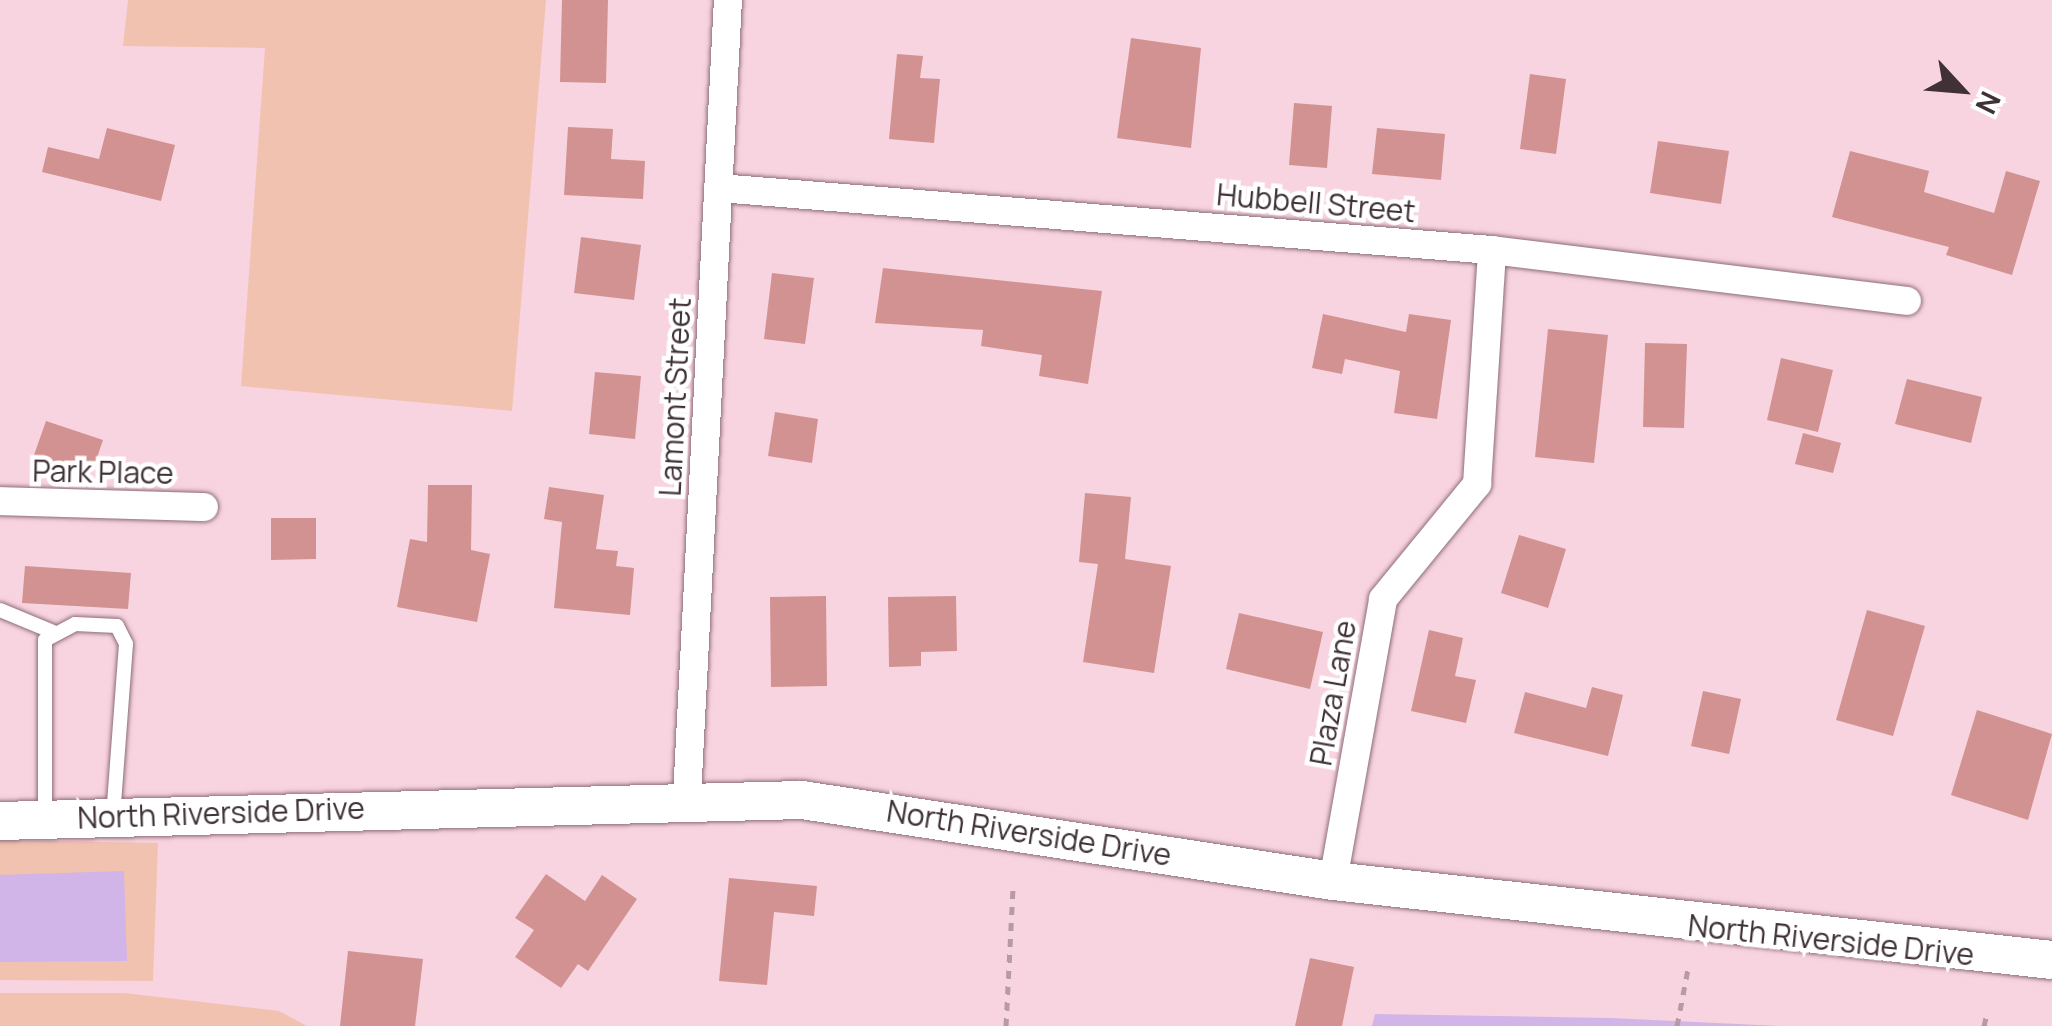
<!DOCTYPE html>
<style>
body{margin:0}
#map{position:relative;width:2052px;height:1026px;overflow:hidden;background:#f8d4e0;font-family:Manrope,sans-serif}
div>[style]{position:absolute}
.green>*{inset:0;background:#f1c2af}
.water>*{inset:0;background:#d1b4e8}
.building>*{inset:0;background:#d29291}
.path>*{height:5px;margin-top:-2.5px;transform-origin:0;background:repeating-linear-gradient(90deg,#b69aa4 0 8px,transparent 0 16px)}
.roads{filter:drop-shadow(0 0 2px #8d6e78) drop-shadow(0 0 2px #8d6e78)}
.lane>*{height:14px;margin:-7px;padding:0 7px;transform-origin:7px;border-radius:7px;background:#fff}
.street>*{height:28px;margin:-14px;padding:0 14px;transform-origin:14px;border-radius:14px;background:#fff}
.secondary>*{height:38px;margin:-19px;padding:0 19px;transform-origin:19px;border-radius:19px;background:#fff}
span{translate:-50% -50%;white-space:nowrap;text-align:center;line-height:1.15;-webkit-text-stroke:9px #fff;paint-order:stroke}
.street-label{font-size:30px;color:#3f3136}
.north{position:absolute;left:1912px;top:40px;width:100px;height:100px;-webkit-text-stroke:8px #fff;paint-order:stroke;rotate:116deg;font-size:28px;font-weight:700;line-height:40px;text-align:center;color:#3f3136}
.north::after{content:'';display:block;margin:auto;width:35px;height:45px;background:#3f3136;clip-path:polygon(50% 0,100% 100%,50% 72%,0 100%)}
</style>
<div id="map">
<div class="green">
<div style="clip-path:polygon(128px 0,546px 0,512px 411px,241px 386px,265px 48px,123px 46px)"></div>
<div style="clip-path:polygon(0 840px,158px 843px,153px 981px,0 980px)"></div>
<div style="clip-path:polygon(0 993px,124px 993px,279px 1011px,307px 1026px,0 1026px)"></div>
</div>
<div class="water">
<div style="clip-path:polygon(124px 871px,127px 961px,0 962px,0 875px)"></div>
<div style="clip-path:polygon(1375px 1014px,1611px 1018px,1780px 1026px,1372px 1026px)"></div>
</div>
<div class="building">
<div style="clip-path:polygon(562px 0,608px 0,606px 83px,560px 82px)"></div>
<div style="clip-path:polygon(1131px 38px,1201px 48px,1191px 148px,1117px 138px)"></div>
<div style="clip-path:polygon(897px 54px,923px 56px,920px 78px,940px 79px,934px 143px,889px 139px)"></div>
<div style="clip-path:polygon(1530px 74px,1566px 79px,1556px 154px,1520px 149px)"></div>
<div style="clip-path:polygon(1294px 103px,1332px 106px,1327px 168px,1289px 165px)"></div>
<div style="clip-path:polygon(568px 127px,613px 129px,611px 159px,645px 161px,643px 199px,564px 195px)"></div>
<div style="clip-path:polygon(107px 128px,175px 145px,161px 201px,42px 172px,48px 147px,99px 159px)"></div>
<div style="clip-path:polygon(1377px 128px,1445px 134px,1441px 180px,1372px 174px)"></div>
<div style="clip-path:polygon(1658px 141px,1729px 151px,1721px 204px,1650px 193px)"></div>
<div style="clip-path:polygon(1850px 151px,1929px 171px,1924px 192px,1994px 213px,2006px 171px,2040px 181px,2012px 275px,1946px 255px,1949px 247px,1832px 217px)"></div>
<div style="clip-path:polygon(581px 237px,641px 245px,634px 300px,574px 293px)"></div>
<div style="clip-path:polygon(883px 268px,1102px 291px,1088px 384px,1039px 376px,1042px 355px,981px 346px,983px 330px,875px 323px)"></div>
<div style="clip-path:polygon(772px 273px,814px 278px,805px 344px,764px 339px)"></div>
<div style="clip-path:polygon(1323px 314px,1406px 332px,1409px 314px,1451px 320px,1437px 419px,1394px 413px,1400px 371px,1345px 359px,1342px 374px,1312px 368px)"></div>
<div style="clip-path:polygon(1548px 329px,1608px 335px,1594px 463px,1535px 457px)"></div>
<div style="clip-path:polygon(1645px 343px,1687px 344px,1684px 428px,1643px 427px)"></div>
<div style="clip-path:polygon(1781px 358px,1833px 370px,1818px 432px,1767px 420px)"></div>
<div style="clip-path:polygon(595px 372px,641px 376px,635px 439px,589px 434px)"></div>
<div style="clip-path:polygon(1907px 379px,1982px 397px,1971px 443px,1895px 424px)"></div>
<div style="clip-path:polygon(775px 412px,818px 419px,812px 463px,768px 456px)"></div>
<div style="clip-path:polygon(46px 421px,103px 440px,91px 475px,34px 455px)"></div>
<div style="clip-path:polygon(1803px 433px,1841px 443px,1833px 473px,1795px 464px)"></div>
<div style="clip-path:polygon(428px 485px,472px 485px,471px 550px,490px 554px,477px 622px,397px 607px,410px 539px,427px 542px)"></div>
<div style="clip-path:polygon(549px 487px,604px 495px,596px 549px,618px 551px,616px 566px,634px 568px,630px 615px,554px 608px,562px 522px,544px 519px)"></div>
<div style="clip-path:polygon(1085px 493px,1131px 497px,1125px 559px,1171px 566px,1154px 673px,1083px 662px,1098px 564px,1079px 562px)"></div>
<div style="clip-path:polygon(271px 518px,316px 518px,316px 559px,271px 560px)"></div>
<div style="clip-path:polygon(1519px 535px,1566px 549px,1548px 608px,1501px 593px)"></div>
<div style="clip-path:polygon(25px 566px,131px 573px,128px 609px,22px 603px)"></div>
<div style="clip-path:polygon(826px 596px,827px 686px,771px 687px,770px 597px)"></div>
<div style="clip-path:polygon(956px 596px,957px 651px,921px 652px,921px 666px,889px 667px,888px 597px)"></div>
<div style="clip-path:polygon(1867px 610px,1925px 626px,1893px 736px,1836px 720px)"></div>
<div style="clip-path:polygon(1239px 613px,1323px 632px,1310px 689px,1226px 669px)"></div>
<div style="clip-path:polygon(1429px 630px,1463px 638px,1455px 676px,1476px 680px,1466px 723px,1411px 711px)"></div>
<div style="clip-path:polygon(1592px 687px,1623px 695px,1608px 756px,1514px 733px,1525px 692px,1586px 708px)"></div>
<div style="clip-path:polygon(1703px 691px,1741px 699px,1729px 754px,1691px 746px)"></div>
<div style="clip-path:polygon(1977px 710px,2052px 734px,2028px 820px,1951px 795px)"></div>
<div style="clip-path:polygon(546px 874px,585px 901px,602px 875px,637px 899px,588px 971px,578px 964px,561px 988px,515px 957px,534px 930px,515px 918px)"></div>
<div style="clip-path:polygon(729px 878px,817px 886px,814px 916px,774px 912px,767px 985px,719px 981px)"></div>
<div style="clip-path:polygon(348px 951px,423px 959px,415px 1026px,340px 1026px)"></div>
<div style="clip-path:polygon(1310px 958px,1354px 967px,1342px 1026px,1295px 1026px)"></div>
</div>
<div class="path">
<div style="left:1006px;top:1026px;width:136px;rotate:-87.1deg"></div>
<div style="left:1677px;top:1026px;width:58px;rotate:-79.1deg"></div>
<div style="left:1984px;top:1026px;width:13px;rotate:-77deg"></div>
</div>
<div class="roads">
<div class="lane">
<div style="left:0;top:610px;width:57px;rotate:22.5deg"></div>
<div style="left:45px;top:819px;width:179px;rotate:-90deg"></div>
<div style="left:45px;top:640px;width:34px;rotate:-28deg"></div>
<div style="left:75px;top:624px;width:42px;rotate:2.7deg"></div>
<div style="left:117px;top:626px;width:20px;rotate:63deg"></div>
<div style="left:126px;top:644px;width:171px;rotate:94.3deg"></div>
</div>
<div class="street">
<div style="left:719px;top:188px;width:775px;rotate:4.59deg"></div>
<div style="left:1492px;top:250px;width:418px;rotate:7deg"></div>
<div style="left:0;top:501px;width:204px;rotate:1.7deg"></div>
<div style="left:687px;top:797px;width:798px;rotate:-87.06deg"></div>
<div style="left:1333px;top:881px;width:286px;rotate:-79.9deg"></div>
<div style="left:1383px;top:599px;width:149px;rotate:-50.7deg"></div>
<div style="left:1477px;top:484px;width:234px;rotate:-86.3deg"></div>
</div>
<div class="secondary">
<div style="left:0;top:821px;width:802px;rotate:-1.5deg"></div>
<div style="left:802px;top:800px;width:537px;rotate:8.67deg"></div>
<div style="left:1333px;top:881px;width:723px;rotate:6.27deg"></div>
</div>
</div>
<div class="street-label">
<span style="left:1316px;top:203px;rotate:5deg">Hubbell Street</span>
<span style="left:675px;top:397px;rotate:-87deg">Lamont Street</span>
<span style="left:103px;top:472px;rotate:1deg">Park Place</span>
<span style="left:1333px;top:693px;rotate:-80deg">Plaza Lane</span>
<span style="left:221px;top:813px;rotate:-2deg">North Riverside Drive</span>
<span style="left:1029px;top:833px;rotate:9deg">North Riverside Drive</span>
<span style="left:1831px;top:940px;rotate:6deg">North Riverside Drive</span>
</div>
<div class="north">N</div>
</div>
